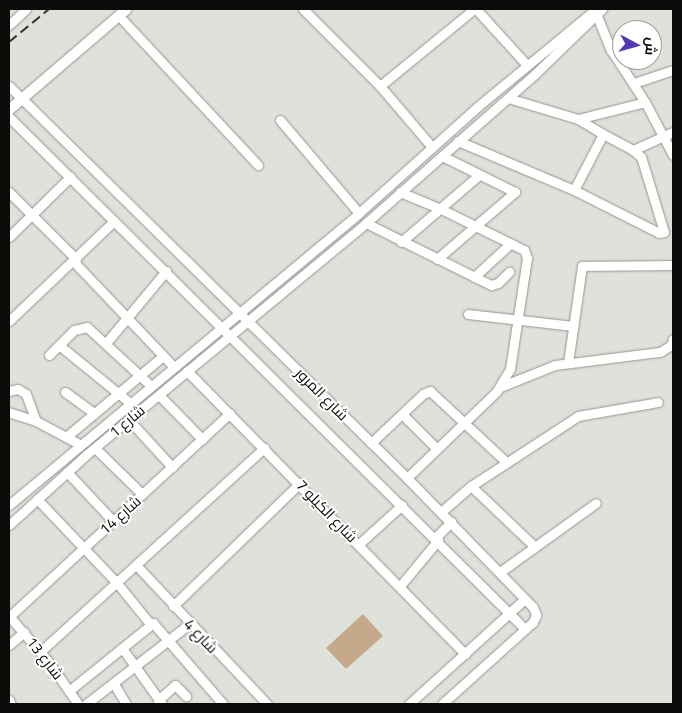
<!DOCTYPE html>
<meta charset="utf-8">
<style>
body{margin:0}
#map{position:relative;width:682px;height:713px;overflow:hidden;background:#dee2da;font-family:Georgia,Cairo,serif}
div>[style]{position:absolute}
.green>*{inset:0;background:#c6a98a}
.roads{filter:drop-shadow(0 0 1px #93978f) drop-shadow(0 0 1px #93978f)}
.minor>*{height:9px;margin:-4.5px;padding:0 4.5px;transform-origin:4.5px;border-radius:4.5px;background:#fff}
.tertiary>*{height:10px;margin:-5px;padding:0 5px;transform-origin:5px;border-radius:5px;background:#fff}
.rail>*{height:2px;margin-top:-1px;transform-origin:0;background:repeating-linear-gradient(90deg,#2d2f2c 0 10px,transparent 0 15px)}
span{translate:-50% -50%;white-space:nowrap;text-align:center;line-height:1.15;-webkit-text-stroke:4px #fff;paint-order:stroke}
.street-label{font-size:15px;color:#0b0c0a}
.frame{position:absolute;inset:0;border:10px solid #0b0c0a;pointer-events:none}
.north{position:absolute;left:612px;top:20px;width:50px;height:50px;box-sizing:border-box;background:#fff;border:1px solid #9d9e9d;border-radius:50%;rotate:96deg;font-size:14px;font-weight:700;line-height:20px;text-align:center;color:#0b0c0a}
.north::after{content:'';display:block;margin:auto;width:18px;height:22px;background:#543ab2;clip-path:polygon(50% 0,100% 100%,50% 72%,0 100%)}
</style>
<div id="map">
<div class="green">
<div style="clip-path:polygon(363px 614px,383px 636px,346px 669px,326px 648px)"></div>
</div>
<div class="roads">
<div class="minor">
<div style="left:303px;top:9px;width:109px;rotate:45deg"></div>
<div style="left:380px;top:86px;width:80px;rotate:49.6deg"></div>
<div style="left:476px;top:9px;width:76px;rotate:47.7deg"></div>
<div style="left:119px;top:16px;width:204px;rotate:47deg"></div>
<div style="left:597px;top:16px;width:37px;rotate:68deg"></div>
<div style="left:611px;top:50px;width:62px;rotate:56.8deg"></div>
<div style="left:9px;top:25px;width:23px;rotate:-43deg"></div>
<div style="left:634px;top:83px;width:41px;rotate:-18.4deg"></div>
<div style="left:9px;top:86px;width:559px;rotate:44.56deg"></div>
<div style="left:407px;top:478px;width:180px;rotate:45.7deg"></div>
<div style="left:533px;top:607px;width:9px;rotate:69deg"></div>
<div style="left:536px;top:615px;width:8px;rotate:113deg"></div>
<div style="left:533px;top:622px;width:122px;rotate:138deg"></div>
<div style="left:380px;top:86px;width:122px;rotate:-39.3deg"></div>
<div style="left:508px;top:98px;width:73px;rotate:16.7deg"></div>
<div style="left:578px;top:119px;width:69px;rotate:-14.2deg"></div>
<div style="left:645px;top:102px;width:60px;rotate:62.2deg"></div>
<div style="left:9px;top:117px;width:727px;rotate:44.78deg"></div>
<div style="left:578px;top:119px;width:29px;rotate:31deg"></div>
<div style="left:280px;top:120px;width:122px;rotate:49.7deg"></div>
<div style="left:458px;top:141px;width:126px;rotate:22.9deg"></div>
<div style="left:574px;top:190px;width:95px;rotate:26.8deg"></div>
<div style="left:659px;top:233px;width:5px;rotate:-11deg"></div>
<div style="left:664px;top:232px;width:78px;rotate:-107deg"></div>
<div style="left:641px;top:157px;width:11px;rotate:-139deg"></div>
<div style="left:633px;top:150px;width:34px;rotate:-152deg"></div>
<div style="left:603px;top:134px;width:63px;rotate:117.4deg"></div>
<div style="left:633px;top:150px;width:44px;rotate:-24.2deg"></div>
<div style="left:9px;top:192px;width:95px;rotate:45deg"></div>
<div style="left:400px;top:192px;width:44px;rotate:22.5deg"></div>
<div style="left:441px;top:209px;width:93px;rotate:26.3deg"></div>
<div style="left:524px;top:250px;width:9px;rotate:69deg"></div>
<div style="left:527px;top:258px;width:112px;rotate:98.7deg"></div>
<div style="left:510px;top:369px;width:27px;rotate:121deg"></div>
<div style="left:496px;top:392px;width:124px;rotate:136deg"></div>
<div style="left:366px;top:223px;width:140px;rotate:26.4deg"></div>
<div style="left:491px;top:285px;width:7px;rotate:-16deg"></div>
<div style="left:498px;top:283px;width:16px;rotate:-45deg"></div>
<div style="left:9px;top:237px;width:86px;rotate:-44.5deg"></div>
<div style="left:401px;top:242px;width:103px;rotate:-40.7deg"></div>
<div style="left:437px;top:259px;width:103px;rotate:-40.7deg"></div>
<div style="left:515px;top:192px;width:81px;rotate:-153.7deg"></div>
<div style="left:74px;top:262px;width:144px;rotate:46.4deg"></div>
<div style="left:474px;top:277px;width:50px;rotate:-42.6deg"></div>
<div style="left:468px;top:314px;width:106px;rotate:6.5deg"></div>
<div style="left:9px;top:321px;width:145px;rotate:-43.6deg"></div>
<div style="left:106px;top:343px;width:94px;rotate:-50.2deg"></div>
<div style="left:59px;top:345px;width:90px;rotate:39.2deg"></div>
<div style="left:49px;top:355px;width:35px;rotate:-45deg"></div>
<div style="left:74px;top:330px;width:13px;rotate:-13deg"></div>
<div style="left:87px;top:327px;width:86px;rotate:42.6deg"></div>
<div style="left:568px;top:363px;width:98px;rotate:-81.8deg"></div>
<div style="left:582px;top:266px;width:91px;rotate:-0.6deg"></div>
<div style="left:187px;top:371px;width:397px;rotate:45.5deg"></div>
<div style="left:500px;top:387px;width:59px;rotate:-21.8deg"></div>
<div style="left:555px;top:365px;width:106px;rotate:-7.1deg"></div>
<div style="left:660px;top:352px;width:13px;rotate:-32deg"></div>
<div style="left:671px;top:345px;width:6px;rotate:-72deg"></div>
<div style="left:9px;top:391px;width:9px;rotate:-13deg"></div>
<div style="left:18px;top:389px;width:9px;rotate:32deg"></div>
<div style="left:26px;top:394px;width:29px;rotate:70deg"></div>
<div style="left:36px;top:421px;width:28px;rotate:-162deg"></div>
<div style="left:65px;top:392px;width:36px;rotate:36deg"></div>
<div style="left:159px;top:395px;width:62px;rotate:45.7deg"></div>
<div style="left:402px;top:414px;width:49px;rotate:45deg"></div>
<div style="left:129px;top:420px;width:64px;rotate:47.5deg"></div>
<div style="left:36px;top:421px;width:49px;rotate:28.1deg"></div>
<div style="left:66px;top:437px;width:126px;rotate:-39.9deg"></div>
<div style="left:371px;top:443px;width:71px;rotate:-43.3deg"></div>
<div style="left:423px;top:394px;width:8px;rotate:-23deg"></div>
<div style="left:430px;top:391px;width:103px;rotate:43deg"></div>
<div style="left:95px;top:448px;width:66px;rotate:44.4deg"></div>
<div style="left:67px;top:472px;width:67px;rotate:46.8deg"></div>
<div style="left:471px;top:486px;width:128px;rotate:-33.2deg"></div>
<div style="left:578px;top:416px;width:81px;rotate:-9.9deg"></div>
<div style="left:37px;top:499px;width:116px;rotate:46.4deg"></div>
<div style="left:117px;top:583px;width:54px;rotate:51deg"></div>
<div style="left:9px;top:505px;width:456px;rotate:-39.8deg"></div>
<div style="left:359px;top:213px;width:159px;rotate:-41.9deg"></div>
<div style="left:477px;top:107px;width:154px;rotate:-39.5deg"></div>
<div style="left:441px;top:512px;width:40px;rotate:-41deg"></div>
<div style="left:471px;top:486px;width:88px;rotate:43.6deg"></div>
<div style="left:9px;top:525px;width:105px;rotate:-42.3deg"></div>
<div style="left:87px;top:454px;width:362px;rotate:-39.6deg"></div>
<div style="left:366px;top:223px;width:227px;rotate:-41.4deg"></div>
<div style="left:536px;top:73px;width:92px;rotate:-44.1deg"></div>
<div style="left:435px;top:538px;width:23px;rotate:-45deg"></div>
<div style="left:359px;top:544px;width:58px;rotate:-42.2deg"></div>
<div style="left:137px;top:566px;width:190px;rotate:46.7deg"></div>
<div style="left:500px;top:572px;width:118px;rotate:-35.7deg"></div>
<div style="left:400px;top:586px;width:60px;rotate:-50.4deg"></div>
<div style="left:173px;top:606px;width:177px;rotate:-44.1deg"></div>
<div style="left:9px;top:616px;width:60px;rotate:49.1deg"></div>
<div style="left:48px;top:661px;width:52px;rotate:55.1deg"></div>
<div style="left:10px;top:616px;width:299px;rotate:-42.7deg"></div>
<div style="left:9px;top:645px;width:20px;rotate:-41deg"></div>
<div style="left:122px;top:648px;width:69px;rotate:54.5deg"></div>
<div style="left:41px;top:651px;width:302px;rotate:-42.3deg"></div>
<div style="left:114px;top:684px;width:23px;rotate:59deg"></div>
<div style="left:70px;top:690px;width:107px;rotate:-38.9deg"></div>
<div style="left:153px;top:623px;width:107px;rotate:49.2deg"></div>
<div style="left:9px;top:700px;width:4px;rotate:63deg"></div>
<div style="left:158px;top:700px;width:23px;rotate:-41deg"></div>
<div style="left:175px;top:685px;width:16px;rotate:45deg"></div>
<div style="left:86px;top:704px;width:130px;rotate:-37.8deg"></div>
<div style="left:409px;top:704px;width:156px;rotate:-42.2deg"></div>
</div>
<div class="tertiary">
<div style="left:9px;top:110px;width:155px;rotate:-40.6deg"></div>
</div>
</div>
<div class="rail">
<div style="left:9px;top:42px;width:52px;rotate:-39.5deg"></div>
</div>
<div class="street-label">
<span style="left:322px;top:394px;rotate:45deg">شارع المرور</span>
<span style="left:127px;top:421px;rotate:-40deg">شارع 1</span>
<span style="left:327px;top:511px;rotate:46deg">شارع الكيلو 7</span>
<span style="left:120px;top:515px;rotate:-42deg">شارع 14</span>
<span style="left:201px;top:636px;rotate:46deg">شارع 4</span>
<span style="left:45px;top:658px;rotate:52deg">شارع 13</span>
</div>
<div class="frame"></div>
<div class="north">ش</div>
</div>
